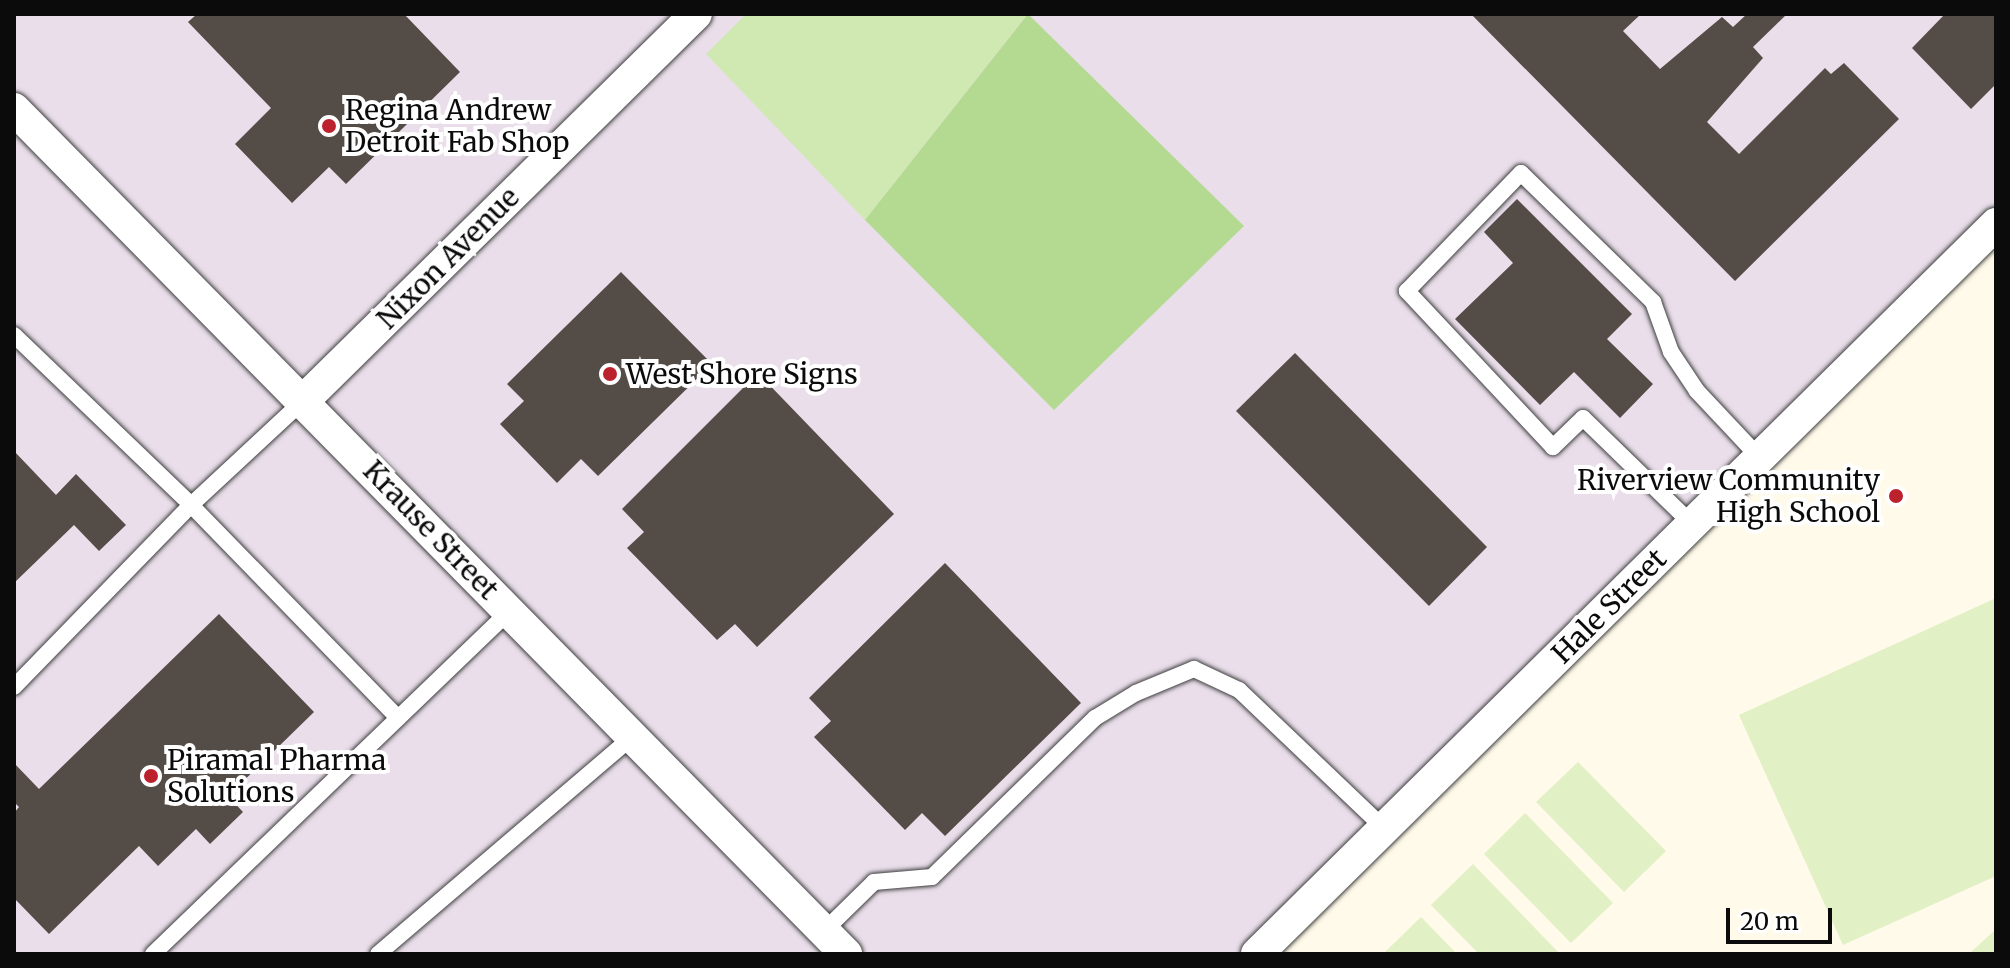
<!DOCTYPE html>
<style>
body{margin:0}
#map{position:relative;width:2010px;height:968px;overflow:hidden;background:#fffae9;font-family:Merriweather,serif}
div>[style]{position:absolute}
.industrial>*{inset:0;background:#e9deea}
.green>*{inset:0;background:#d0e9b3}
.forest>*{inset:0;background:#b4da92}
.pitch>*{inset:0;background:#e2f0c5}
.building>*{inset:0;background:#544c47}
.roads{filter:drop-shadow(0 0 2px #3e3e3e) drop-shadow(0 0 2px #3e3e3e)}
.lane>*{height:16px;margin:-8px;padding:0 8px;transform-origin:8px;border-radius:8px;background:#fff}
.street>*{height:32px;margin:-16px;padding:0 16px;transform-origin:16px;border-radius:16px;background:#fff}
.dots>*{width:22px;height:22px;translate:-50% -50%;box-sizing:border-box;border:4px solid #fff;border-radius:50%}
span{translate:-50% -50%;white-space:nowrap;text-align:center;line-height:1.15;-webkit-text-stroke:8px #fff;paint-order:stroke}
.poi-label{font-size:28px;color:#0b0b0b}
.left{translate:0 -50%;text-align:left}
.right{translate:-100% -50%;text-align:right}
.street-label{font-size:28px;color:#0b0b0b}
.frame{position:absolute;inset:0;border:16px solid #0b0b0b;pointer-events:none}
.scale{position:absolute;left:1726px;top:908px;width:106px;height:36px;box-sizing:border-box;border:4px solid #0b0b0b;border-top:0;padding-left:10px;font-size:24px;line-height:28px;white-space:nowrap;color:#0b0b0b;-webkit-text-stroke:6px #fff;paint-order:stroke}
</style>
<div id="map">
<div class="industrial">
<div style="clip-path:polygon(14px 14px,1996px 14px,1996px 224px,1257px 954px,14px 954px)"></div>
</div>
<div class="green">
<div style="clip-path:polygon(746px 14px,1028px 14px,865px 220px,706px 54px)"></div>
</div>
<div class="forest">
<div style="clip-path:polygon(1028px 14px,1244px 226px,1054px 410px,865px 220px)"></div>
</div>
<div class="pitch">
<div style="clip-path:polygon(1996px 598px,1996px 876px,1843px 945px,1739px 715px)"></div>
<div style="clip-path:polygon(1578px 762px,1666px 851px,1624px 892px,1536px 802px)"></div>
<div style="clip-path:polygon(1525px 813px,1613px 903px,1571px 943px,1484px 854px)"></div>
<div style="clip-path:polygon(1473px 864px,1560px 954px,1479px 954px,1431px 905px)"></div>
<div style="clip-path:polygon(1421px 917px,1457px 954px,1383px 954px)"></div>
<div style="clip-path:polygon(1996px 929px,1996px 954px,1969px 954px)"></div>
</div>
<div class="building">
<div style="clip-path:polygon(197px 14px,404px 14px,460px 72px,346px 184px,329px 167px,292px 203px,235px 144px,271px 108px,188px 22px)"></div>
<div style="clip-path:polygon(1471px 14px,1641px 14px,1623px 31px,1660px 69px,1722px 17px,1733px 27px,1747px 14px,1787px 14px,1753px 47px,1763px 58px,1707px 122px,1739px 154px,1825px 68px,1831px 74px,1844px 63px,1899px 119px,1735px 281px)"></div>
<div style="clip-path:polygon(1945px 14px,1996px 14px,1996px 84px,1971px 109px,1912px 48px)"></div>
<div style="clip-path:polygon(1517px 199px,1632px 314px,1607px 339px,1653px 384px,1620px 418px,1574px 372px,1540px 405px,1455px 319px,1513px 263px,1484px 232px)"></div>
<div style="clip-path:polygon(621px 272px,712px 364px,598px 476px,581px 459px,557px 483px,500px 424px,524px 401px,507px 384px)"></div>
<div style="clip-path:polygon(1295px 353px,1487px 547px,1429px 606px,1236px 411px)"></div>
<div style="clip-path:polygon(758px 373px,894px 514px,757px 647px,735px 624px,717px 640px,627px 548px,644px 532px,622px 509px)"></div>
<div style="clip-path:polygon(14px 451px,56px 495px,76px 474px,126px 525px,99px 551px,74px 525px,14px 583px)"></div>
<div style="clip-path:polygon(945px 563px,1081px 703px,945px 836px,922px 813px,905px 830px,814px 737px,831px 721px,809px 698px)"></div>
<div style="clip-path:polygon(219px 614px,314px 712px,228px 796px,243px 812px,210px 844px,196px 829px,158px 866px,139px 846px,49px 934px,14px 898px,14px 813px,19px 807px,14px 802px,14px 763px,39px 789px)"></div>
</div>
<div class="roads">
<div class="lane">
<div style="left:14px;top:335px;width:245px;rotate:43.8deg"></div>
<div style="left:191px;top:505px;width:154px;rotate:-42.9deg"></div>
<div style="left:1692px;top:524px;width:152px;rotate:-135.8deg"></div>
<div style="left:1583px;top:418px;width:42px;rotate:136deg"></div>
<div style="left:1553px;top:447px;width:214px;rotate:-133.1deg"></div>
<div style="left:1407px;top:291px;width:164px;rotate:-46deg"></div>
<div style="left:1521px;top:173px;width:185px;rotate:44.3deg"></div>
<div style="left:1653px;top:302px;width:53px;rotate:70.2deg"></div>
<div style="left:1671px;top:352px;width:47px;rotate:56.3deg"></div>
<div style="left:1697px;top:391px;width:91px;rotate:46.8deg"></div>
<div style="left:14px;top:687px;width:254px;rotate:-45.8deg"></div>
<div style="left:191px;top:505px;width:297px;rotate:45.8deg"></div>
<div style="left:824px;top:931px;width:70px;rotate:-44.4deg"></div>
<div style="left:874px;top:882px;width:58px;rotate:-4.9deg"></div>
<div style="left:932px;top:877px;width:228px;rotate:-44.3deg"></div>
<div style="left:1095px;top:718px;width:48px;rotate:-31.4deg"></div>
<div style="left:1136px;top:693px;width:63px;rotate:-22.5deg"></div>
<div style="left:1194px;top:669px;width:50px;rotate:25deg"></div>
<div style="left:1239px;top:690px;width:200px;rotate:43.6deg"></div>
<div style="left:153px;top:954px;width:495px;rotate:-43.9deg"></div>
<div style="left:378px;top:954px;width:335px;rotate:-40.5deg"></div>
</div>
<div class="street">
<div style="left:14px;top:109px;width:1186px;rotate:45.44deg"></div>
<div style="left:304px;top:400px;width:550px;rotate:-44.56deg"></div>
<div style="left:1257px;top:954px;width:1039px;rotate:-44.65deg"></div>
</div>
</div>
<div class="dots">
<div style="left:329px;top:126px;background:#bc222d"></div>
<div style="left:610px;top:374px;background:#bc222d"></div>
<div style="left:1896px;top:496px;background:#bc222d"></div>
<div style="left:151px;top:776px;background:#bc222d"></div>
</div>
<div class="poi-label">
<span class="left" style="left:345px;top:126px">Regina Andrew<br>Detroit Fab Shop</span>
<span class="left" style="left:626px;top:374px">West Shore Signs</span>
<span class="right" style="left:1880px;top:496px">Riverview Community<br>High School</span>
<span class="left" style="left:167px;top:776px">Piramal Pharma<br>Solutions</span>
</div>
<div class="street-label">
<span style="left:448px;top:258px;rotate:-45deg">Nixon Avenue</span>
<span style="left:431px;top:530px;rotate:46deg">Krause Street</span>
<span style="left:1609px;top:606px;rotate:-45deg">Hale Street</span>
</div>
<div class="frame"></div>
<div class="scale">20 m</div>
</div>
